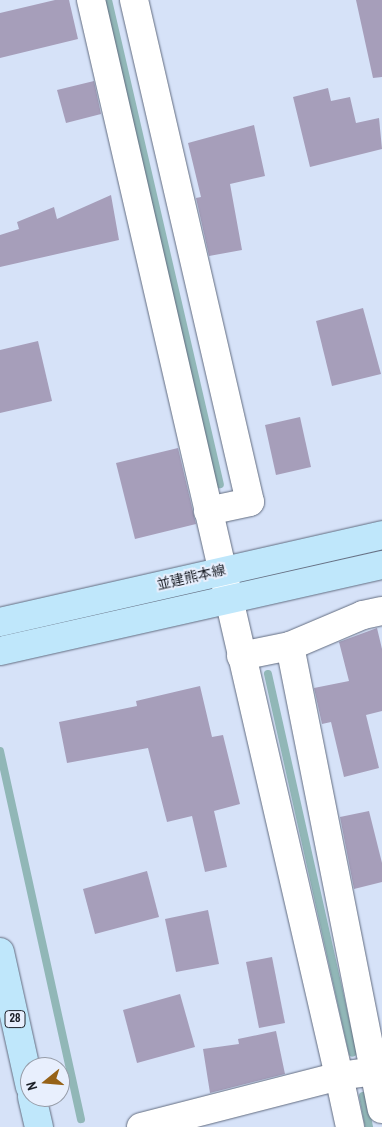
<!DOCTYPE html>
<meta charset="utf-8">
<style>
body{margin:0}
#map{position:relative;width:382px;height:1127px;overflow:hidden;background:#d6e2f8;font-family:"Archivo Narrow","Noto Sans JP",sans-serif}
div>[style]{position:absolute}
.stream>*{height:8px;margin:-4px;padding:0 4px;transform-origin:4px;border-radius:4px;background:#91b7b7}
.building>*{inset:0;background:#a69eba}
.roads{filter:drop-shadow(0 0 1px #626c80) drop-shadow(0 0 1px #626c80)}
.minor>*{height:28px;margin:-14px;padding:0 14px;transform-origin:14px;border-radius:14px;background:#fff}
.major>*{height:28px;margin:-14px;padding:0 14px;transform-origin:14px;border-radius:14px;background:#bfe7fb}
span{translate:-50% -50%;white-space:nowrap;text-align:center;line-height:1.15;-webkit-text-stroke:4px #e8effd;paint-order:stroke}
.shield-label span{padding:1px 4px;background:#e8effd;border:1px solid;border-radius:4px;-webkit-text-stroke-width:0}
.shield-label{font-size:12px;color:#1c2028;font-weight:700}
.street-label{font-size:14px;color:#1c2028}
.north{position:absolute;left:20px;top:1057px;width:50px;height:50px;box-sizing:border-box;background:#e8effd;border:1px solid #969ca8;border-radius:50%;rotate:253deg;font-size:14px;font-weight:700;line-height:20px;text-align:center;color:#1c2028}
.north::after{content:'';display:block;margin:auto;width:18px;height:22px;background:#966217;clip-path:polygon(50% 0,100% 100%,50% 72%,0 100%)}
</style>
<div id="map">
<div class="stream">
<div style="left:108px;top:0;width:497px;rotate:77deg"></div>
<div style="left:268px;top:674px;width:388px;rotate:77.4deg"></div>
<div style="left:0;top:751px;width:377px;rotate:77.6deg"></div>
<div style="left:363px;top:1096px;width:32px;rotate:79deg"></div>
</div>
<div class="building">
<div style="clip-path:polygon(55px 0,69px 0,78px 39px,0 58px,0 13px)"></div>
<div style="clip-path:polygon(356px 0,382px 0,382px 77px,373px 78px)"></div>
<div style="clip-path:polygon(94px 81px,101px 114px,66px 123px,57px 90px)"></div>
<div style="clip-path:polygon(328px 88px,331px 101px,350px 97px,356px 123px,379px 118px,382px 149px,310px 167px,293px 97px)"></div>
<div style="clip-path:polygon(254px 125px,265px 176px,230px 184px,242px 250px,209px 256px,196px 198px,201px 197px,188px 143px)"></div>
<div style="clip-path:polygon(111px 195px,119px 240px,0 267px,0 235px,19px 229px,17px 222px,54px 207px,57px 219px)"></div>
<div style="clip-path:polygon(363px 308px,381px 374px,332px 386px,316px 321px)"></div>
<div style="clip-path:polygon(38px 341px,52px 401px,0 413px,0 350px)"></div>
<div style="clip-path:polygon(300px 417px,311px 467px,276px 475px,265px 425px)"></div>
<div style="clip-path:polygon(178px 448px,196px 524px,135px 539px,116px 463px)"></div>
<div style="clip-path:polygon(377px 628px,382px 649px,382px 711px,366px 715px,379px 768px,344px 777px,331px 722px,322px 724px,314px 688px,349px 681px,339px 642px)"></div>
<div style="clip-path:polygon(200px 686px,212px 737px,223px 735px,240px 804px,214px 811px,227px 867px,205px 872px,192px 816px,167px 822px,148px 748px,67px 763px,59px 722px,137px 706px,136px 701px)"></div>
<div style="clip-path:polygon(369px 811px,382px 863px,382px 882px,354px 889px,340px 817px)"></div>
<div style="clip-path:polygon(147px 871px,159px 917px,95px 934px,83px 889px)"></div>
<div style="clip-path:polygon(208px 910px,219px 964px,176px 972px,165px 919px)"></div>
<div style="clip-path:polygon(272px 957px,285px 1023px,259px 1028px,246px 962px)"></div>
<div style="clip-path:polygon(180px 994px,195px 1047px,137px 1063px,123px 1010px)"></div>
<div style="clip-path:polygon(276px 1031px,285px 1074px,210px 1093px,203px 1049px,239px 1044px,238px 1039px)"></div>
</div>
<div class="roads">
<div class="minor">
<div style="left:91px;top:0;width:1104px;rotate:77.02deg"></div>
<div style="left:339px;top:1076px;width:43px;rotate:-7.9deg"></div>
<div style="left:134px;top:0;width:515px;rotate:76.99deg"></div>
<div style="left:250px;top:502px;width:43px;rotate:167.9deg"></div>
<div style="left:290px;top:646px;width:472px;rotate:78.8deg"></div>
<div style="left:241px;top:656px;width:50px;rotate:-11.5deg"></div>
<div style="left:290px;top:646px;width:79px;rotate:-23deg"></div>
<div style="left:363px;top:615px;width:19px;rotate:-12deg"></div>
<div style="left:141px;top:1127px;width:204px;rotate:-14.4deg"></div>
<div style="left:339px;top:1076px;width:52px;rotate:77.8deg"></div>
</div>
<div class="major">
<div style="left:0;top:622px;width:392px;rotate:-12.8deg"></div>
<div style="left:0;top:651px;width:392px;rotate:-12.7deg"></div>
<div style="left:0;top:952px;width:138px;rotate:77.5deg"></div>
<div style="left:32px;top:1097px;width:31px;rotate:77deg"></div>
</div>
</div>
<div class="shield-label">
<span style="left:15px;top:1019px">28</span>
</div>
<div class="street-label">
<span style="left:191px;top:577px;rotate:-13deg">並建熊本線</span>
</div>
<div class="north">N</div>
</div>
